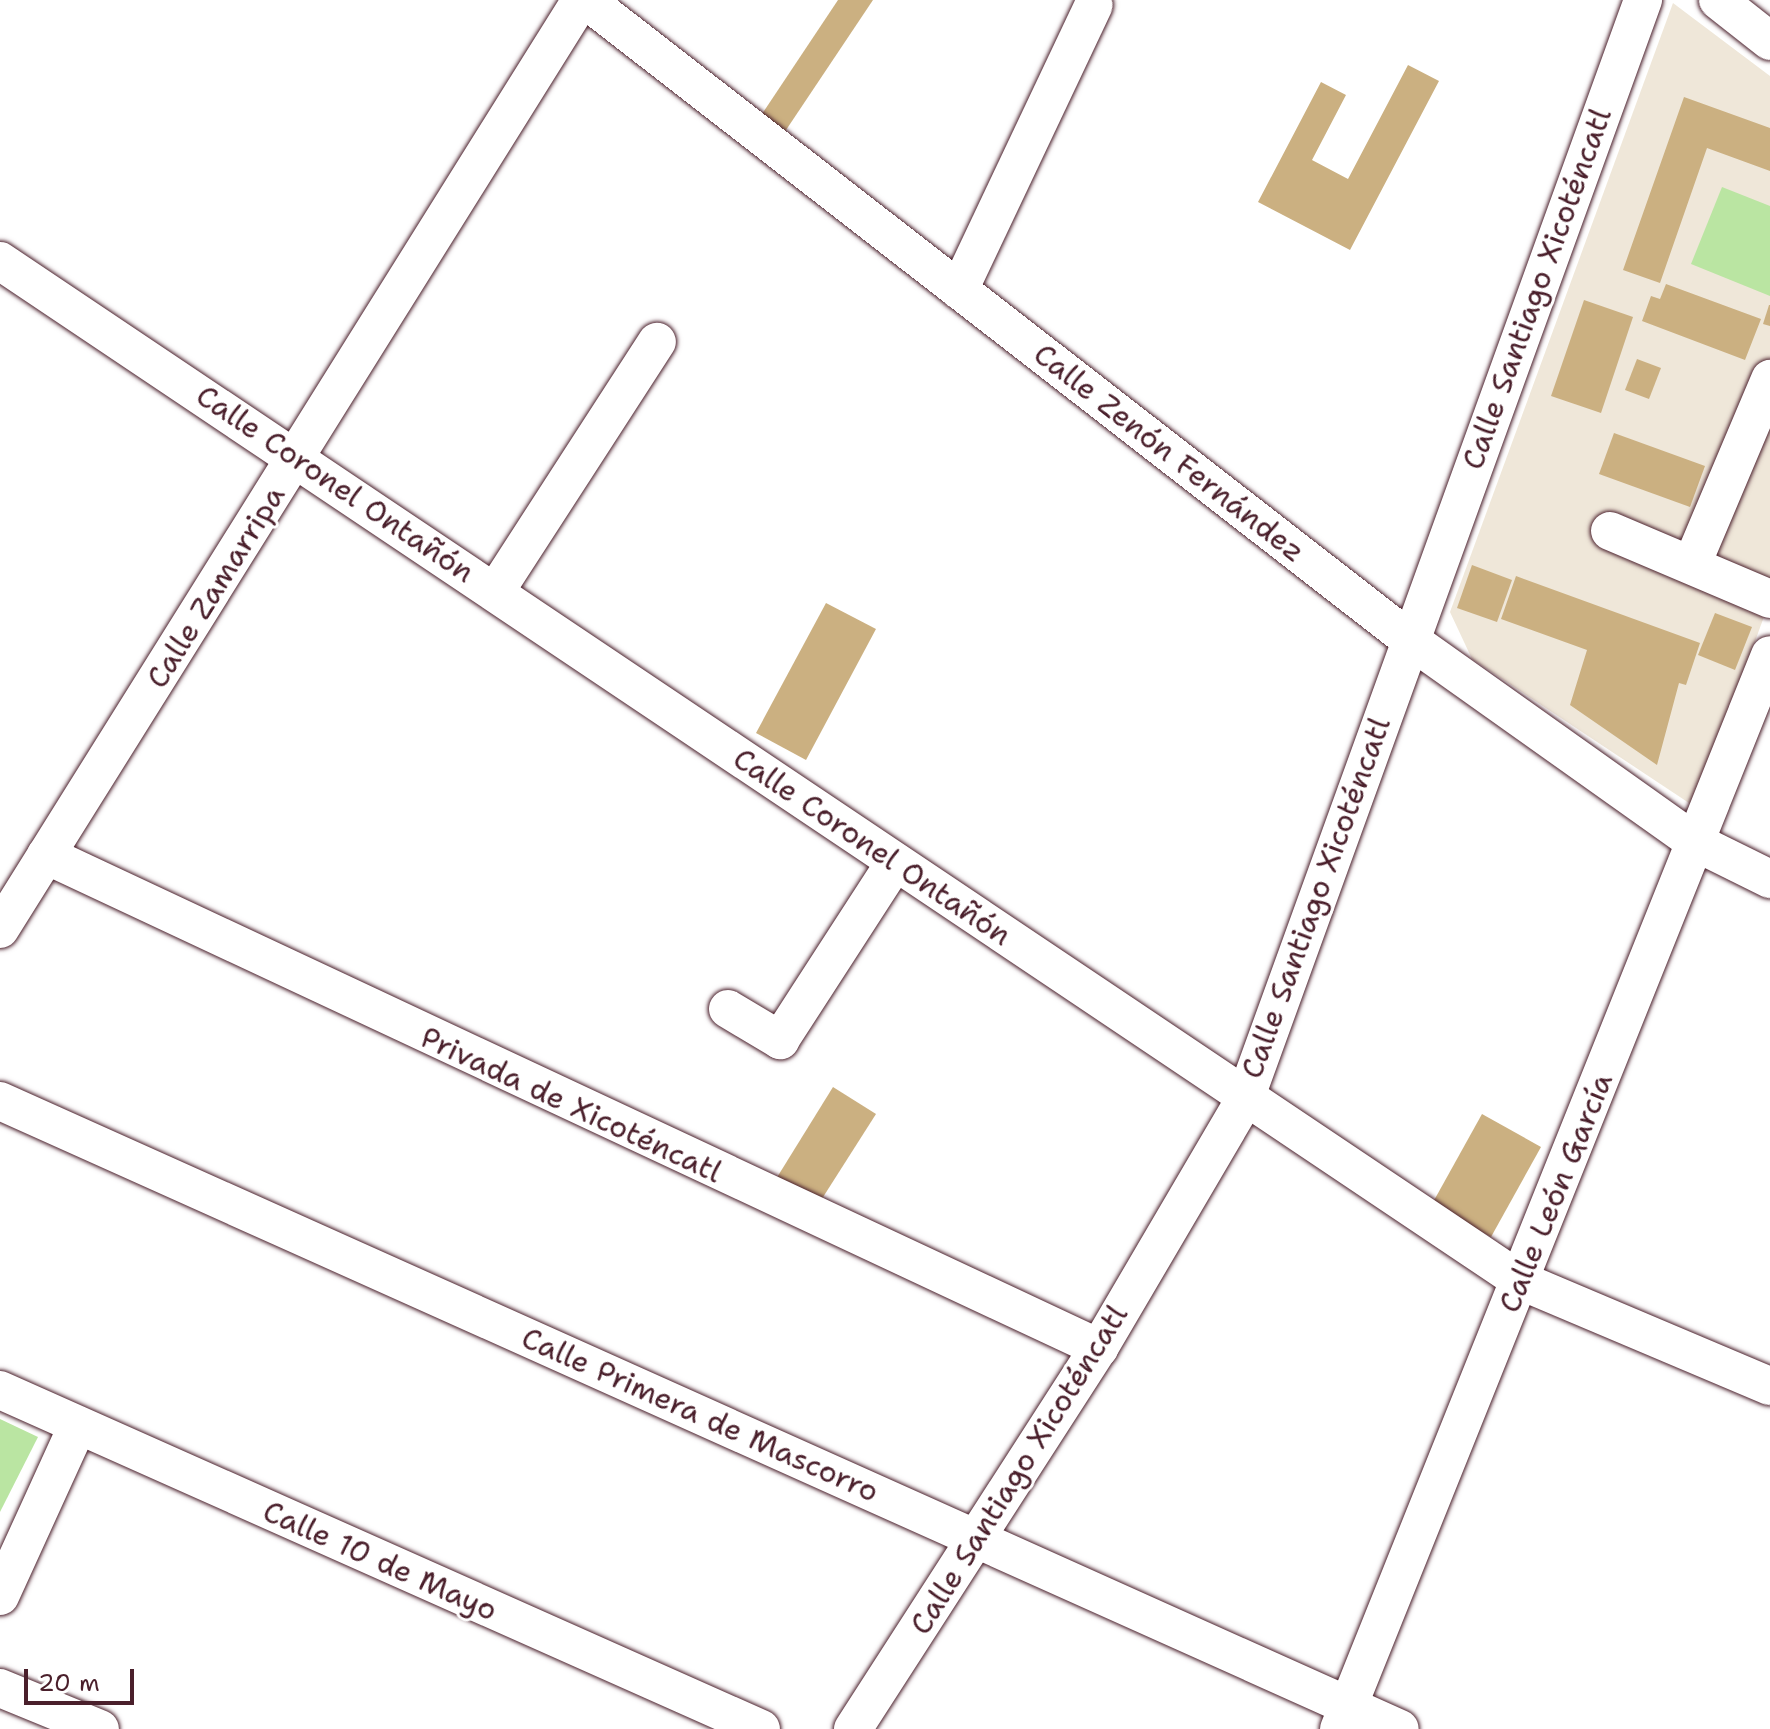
<!DOCTYPE html>
<meta charset="utf-8">
<style>
body{margin:0}
#map{position:relative;width:1770px;height:1729px;overflow:hidden;background:#fff;font-family:"Shantell Sans",sans-serif}
div>[style]{position:absolute}
.built>*{inset:0;background:#efe7d9}
.green>*{inset:0;background:#bae5a2}
.building>*{inset:0;background:#cbb081}
.roads{filter:drop-shadow(0 0 2px #4a1f2b) drop-shadow(0 0 2px #4a1f2b)}
.minor>*{height:38px;margin:-19px;padding:0 19px;transform-origin:19px;border-radius:19px;background:#fff}
span{translate:-50% -50%;white-space:nowrap;text-align:center;line-height:1.15;-webkit-text-stroke:6px #fff;paint-order:stroke}
.street-label{font-size:30px;color:#4a1f2b}
.scale{position:absolute;left:24px;top:1669px;width:110px;height:36px;box-sizing:border-box;border:4px solid #4a1f2b;border-top:0;padding-left:10px;font-size:24px;line-height:28px;white-space:nowrap;color:#4a1f2b;-webkit-text-stroke:6px #fff;paint-order:stroke}
</style>
<div id="map">
<div class="built">
<div style="clip-path:polygon(1673px 3px,1770px 76px,1770px 600px,1695px 807px,1472px 659px,1450px 612px)"></div>
</div>
<div class="green">
<div style="clip-path:polygon(1722px 187px,1770px 206px,1770px 296px,1691px 264px)"></div>
<div style="clip-path:polygon(0 1419px,38px 1437px,0 1512px)"></div>
</div>
<div class="building">
<div style="clip-path:polygon(838px 0,873px 0,778px 142px,754px 126px)"></div>
<div style="clip-path:polygon(1408px 65px,1439px 81px,1350px 250px,1258px 202px,1321px 82px,1346px 95px,1312px 160px,1348px 179px)"></div>
<div style="clip-path:polygon(1684px 97px,1770px 128px,1770px 171px,1707px 148px,1660px 283px,1623px 270px)"></div>
<div style="clip-path:polygon(1666px 284px,1761px 319px,1745px 360px,1642px 321px,1651px 296px,1660px 299px)"></div>
<div style="clip-path:polygon(1584px 300px,1633px 317px,1601px 413px,1551px 396px)"></div>
<div style="clip-path:polygon(1769px 305px,1770px 305px,1770px 326px,1763px 324px)"></div>
<div style="clip-path:polygon(1637px 359px,1661px 368px,1649px 399px,1625px 390px)"></div>
<div style="clip-path:polygon(1614px 433px,1705px 466px,1690px 507px,1599px 474px)"></div>
<div style="clip-path:polygon(1472px 565px,1512px 580px,1497px 622px,1457px 608px)"></div>
<div style="clip-path:polygon(1516px 576px,1700px 643px,1686px 685px,1679px 683px,1657px 765px,1570px 705px,1587px 650px,1501px 619px)"></div>
<div style="clip-path:polygon(826px 603px,876px 629px,806px 760px,756px 733px)"></div>
<div style="clip-path:polygon(1715px 613px,1752px 627px,1735px 670px,1698px 655px)"></div>
<div style="clip-path:polygon(833px 1087px,876px 1114px,818px 1205px,776px 1179px)"></div>
<div style="clip-path:polygon(1482px 1114px,1541px 1147px,1491px 1237px,1432px 1204px)"></div>
</div>
<div class="roads">
<div class="minor">
<div style="left:586px;top:0;width:1042px;rotate:37.83deg"></div>
<div style="left:1409px;top:639px;width:351px;rotate:35.4deg"></div>
<div style="left:1695px;top:842px;width:84px;rotate:26.3deg"></div>
<div style="left:1718px;top:0;width:66px;rotate:38.3deg"></div>
<div style="left:0;top:261px;width:1831px;rotate:33.85deg"></div>
<div style="left:1521px;top:1281px;width:270px;rotate:22.9deg"></div>
<div style="left:959px;top:290px;width:315px;rotate:-64.7deg"></div>
<div style="left:1610px;top:531px;width:174px;rotate:23deg"></div>
<div style="left:1692px;top:564px;width:201px;rotate:-67.1deg"></div>
<div style="left:495px;top:592px;width:298px;rotate:-57.1deg"></div>
<div style="left:46px;top:855px;width:1163px;rotate:25.09deg"></div>
<div style="left:0;top:929px;width:1096px;rotate:-57.98deg"></div>
<div style="left:728px;top:1009px;width:61px;rotate:30.8deg"></div>
<div style="left:780px;top:1040px;width:212px;rotate:-57.1deg"></div>
<div style="left:0;top:1101px;width:1534px;rotate:24.16deg"></div>
<div style="left:0;top:1390px;width:833px;rotate:24.01deg"></div>
<div style="left:0;top:1596px;width:186px;rotate:-65.5deg"></div>
<div style="left:0;top:1688px;width:108px;rotate:22.3deg"></div>
<div style="left:853px;top:1729px;width:454px;rotate:-57.2deg"></div>
<div style="left:1099px;top:1348px;width:289px;rotate:-59.6deg"></div>
<div style="left:1245px;top:1099px;width:1169px;rotate:-70.09deg"></div>
<div style="left:1339px;top:1729px;width:1157px;rotate:-68.13deg"></div>
</div>
</div>
<div class="street-label">
<span style="left:1537px;top:289px;rotate:-70deg">Calle Santiago Xicoténcatl</span>
<span style="left:1169px;top:453px;rotate:38deg">Calle Zenón Fernández</span>
<span style="left:335px;top:484px;rotate:34deg">Calle Coronel Ontañón</span>
<span style="left:216px;top:587px;rotate:-58deg">Calle Zamarripa</span>
<span style="left:872px;top:847px;rotate:34deg">Calle Coronel Ontañón</span>
<span style="left:1316px;top:898px;rotate:-70deg">Calle Santiago Xicoténcatl</span>
<span style="left:571px;top:1105px;rotate:25deg">Privada de Xicoténcatl</span>
<span style="left:1556px;top:1193px;rotate:-68deg">Calle León García</span>
<span style="left:700px;top:1415px;rotate:24deg">Calle Primera de Mascorro</span>
<span style="left:1019px;top:1470px;rotate:-58deg">Calle Santiago Xicoténcatl</span>
<span style="left:380px;top:1561px;rotate:24deg">Calle 10 de Mayo</span>
</div>
<div class="scale">20 m</div>
</div>
